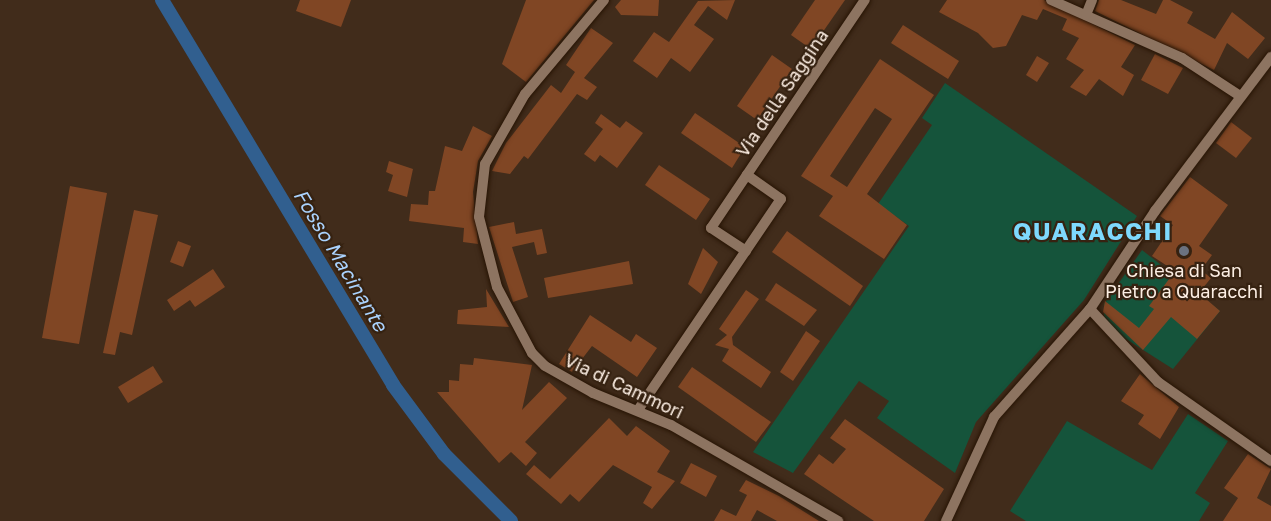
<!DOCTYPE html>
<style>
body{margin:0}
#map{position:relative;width:1271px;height:521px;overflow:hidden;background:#412c1b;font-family:"Golos Text",sans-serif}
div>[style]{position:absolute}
.green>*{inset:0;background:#15543b}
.canal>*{height:14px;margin:-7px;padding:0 7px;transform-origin:7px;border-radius:7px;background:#315f8f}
.building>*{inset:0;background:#804624}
.roads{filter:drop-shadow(0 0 2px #271404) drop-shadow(0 0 2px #271404)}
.street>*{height:10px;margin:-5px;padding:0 5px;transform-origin:5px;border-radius:5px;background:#8d7461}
.dots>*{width:16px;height:16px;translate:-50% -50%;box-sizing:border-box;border:3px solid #362211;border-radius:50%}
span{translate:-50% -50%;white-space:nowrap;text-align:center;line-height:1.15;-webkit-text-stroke:4.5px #362211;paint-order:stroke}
.street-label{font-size:18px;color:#fdefe4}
.poi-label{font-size:18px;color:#fdefe4}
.water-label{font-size:20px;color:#aad2fd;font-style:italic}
.district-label{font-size:24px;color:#7ed9fd;font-weight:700;letter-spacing:1.5px}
</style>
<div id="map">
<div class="green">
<div style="clip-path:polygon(945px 83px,1137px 216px,1084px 300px,976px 422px,955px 473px,877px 418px,889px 401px,859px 381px,793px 473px,753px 452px,909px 226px,878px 204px,932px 125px,922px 118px)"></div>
<div style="clip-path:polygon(1142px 250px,1220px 311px,1173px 369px,1118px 334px,1104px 318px,1104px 304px)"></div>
<div style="clip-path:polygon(1188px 414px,1228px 441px,1195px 493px,1210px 503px,1199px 521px,1026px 521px,1010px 511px,1067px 421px,1152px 470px)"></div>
</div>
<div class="canal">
<div style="left:162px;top:0;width:449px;rotate:59deg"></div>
<div style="left:393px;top:385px;width:86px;rotate:53.5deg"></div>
<div style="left:444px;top:454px;width:95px;rotate:45deg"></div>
</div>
<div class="building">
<div style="clip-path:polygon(300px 0,351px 0,341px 27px,296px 11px)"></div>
<div style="clip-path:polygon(526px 0,594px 0,526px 82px,502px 64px)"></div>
<div style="clip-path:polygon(621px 0,659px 0,658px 16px,621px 15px,615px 7px)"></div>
<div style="clip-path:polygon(735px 0,727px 20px,708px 6px,694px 25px,714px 39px,690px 72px,671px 58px,657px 78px,633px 61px,654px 32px,669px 42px,698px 1px)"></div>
<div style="clip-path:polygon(815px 0,845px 0,811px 49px,791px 35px)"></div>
<div style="clip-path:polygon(947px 0,1044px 0,1135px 45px,1121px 67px,1134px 75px,1123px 96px,1099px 79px,1086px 96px,1070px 87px,1084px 70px,1066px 59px,1079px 38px,1062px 30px,1067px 19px,1043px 9px,1037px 20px,1022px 15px,1006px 46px,993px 48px,978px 33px,939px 12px)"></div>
<div style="clip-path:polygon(1099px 0,1121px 0,1156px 14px,1163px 0,1170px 0,1193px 12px,1187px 23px,1215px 39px,1232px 12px,1265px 38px,1248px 59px,1227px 43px,1214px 70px,1095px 11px)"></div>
<div style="clip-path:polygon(903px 25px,959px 61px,948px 79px,891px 43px)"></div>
<div style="clip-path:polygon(591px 28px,613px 43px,584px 78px,597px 87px,587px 100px,577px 94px,528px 159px,524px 156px,510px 174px,492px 171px,506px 143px,551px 85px,561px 93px,575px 72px,566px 65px)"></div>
<div style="clip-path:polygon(1155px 54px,1183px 68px,1168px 94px,1141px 80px)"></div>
<div style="clip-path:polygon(772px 55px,792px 69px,757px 120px,737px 106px)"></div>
<div style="clip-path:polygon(1037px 56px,1049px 63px,1037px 82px,1026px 75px)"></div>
<div style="clip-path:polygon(evenodd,880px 59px,934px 95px,867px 194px,907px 225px,884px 259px,819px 216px,833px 196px,801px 176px,880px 59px,875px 108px,892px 119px,847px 187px,830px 176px,875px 108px)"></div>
<div style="clip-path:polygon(695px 113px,745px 147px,732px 168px,681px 133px)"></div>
<div style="clip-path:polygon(601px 114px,620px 128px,626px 121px,643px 133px,617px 168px,600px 155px,595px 162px,584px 154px,603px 129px,595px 123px)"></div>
<div style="clip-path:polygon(1231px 122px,1252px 138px,1236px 158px,1216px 143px)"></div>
<div style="clip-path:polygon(473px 126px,492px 136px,478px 161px,473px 192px,478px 244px,463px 242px,464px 228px,409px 221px,411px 204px,428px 205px,429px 191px,435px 191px,445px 146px,462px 151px)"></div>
<div style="clip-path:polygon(389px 161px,413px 169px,407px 197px,388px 191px,393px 175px,386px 172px)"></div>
<div style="clip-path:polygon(659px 165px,710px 199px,696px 220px,645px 185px)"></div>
<div style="clip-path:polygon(1190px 177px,1228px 205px,1199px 246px,1212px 255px,1201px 270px,1211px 278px,1199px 293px,1220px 311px,1197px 339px,1171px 317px,1143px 350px,1103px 312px,1105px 301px,1139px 328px,1154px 309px,1149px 306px,1175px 271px,1152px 256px,1173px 225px,1160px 216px)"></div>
<div style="clip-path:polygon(70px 186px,107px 193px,79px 344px,42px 338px)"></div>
<div style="clip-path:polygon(134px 210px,158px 215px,132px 335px,120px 332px,115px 355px,103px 353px)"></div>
<div style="clip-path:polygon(514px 222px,516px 234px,542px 229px,547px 253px,537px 255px,534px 242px,512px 247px,528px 297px,513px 302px,489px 227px)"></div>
<div style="clip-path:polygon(787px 231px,863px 286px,850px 306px,772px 252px)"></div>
<div style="clip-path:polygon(178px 241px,191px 246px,183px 267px,170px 262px)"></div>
<div style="clip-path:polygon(703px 248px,718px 262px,701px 294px,688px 284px)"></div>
<div style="clip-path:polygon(629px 261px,633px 284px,548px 298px,544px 278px)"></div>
<div style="clip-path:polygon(213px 269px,225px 287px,195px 307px,190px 300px,174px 311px,167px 300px)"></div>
<div style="clip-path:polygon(776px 283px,817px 310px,804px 326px,765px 300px)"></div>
<div style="clip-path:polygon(486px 289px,509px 327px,457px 324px,458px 310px,487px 307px)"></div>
<div style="clip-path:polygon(746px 290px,759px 299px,732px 337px,733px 345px,771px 372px,761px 388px,722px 361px,729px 349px,715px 345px,727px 335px,719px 329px)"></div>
<div style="clip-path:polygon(590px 315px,631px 342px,636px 334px,657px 348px,637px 377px,592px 346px,572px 372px,559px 364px)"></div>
<div style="clip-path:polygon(806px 331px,820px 341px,793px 381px,780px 372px)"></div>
<div style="clip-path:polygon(474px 358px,532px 365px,522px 410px,549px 382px,567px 398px,525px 442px,537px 453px,526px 466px,511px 452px,499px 463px,437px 392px,449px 392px,449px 380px,459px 381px,460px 364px,473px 365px)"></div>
<div style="clip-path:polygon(153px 366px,163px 382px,128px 403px,118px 387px)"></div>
<div style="clip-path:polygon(692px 367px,771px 422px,756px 442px,678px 387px)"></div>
<div style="clip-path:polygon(1140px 374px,1179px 407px,1160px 439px,1138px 424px,1144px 415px,1121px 401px)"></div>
<div style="clip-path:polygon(609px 418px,627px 436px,636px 426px,670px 451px,657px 472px,675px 481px,652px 509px,643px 503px,652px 487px,613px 465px,579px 502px,570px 494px,561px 504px,526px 474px,534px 465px,550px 479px)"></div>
<div style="clip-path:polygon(845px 419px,944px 489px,924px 521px,874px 521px,804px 474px,819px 454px,833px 464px,846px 449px,830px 438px)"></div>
<div style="clip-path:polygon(1248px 454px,1271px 469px,1257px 498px,1271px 506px,1271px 521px,1223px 521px,1238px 498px,1224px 488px)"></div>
<div style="clip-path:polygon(691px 463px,717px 476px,706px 497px,680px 483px)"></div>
<div style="clip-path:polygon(746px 480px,779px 496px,819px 521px,777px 521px,757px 510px,751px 521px,714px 521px,721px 509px,736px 516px,747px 495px,739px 491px)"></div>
</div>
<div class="roads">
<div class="street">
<div style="left:604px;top:0;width:123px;rotate:130deg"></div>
<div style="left:525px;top:94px;width:81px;rotate:119.7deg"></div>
<div style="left:485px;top:164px;width:53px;rotate:96.5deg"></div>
<div style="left:479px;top:217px;width:72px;rotate:75.6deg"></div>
<div style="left:497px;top:287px;width:75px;rotate:62.1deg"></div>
<div style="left:532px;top:353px;width:18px;rotate:45deg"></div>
<div style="left:545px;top:366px;width:55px;rotate:29.4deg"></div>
<div style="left:593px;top:393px;width:84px;rotate:22.3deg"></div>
<div style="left:671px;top:425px;width:193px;rotate:29.9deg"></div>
<div style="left:1051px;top:0;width:143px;rotate:23.9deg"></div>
<div style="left:1182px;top:58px;width:69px;rotate:33.2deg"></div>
<div style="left:1086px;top:15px;width:16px;rotate:-68deg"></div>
<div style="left:746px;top:251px;width:42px;rotate:-146.7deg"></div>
<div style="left:711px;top:228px;width:275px;rotate:-56deg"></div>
<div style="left:1090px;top:309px;width:100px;rotate:47deg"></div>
<div style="left:1158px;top:382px;width:138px;rotate:35deg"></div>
<div style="left:638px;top:410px;width:255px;rotate:-55.9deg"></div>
<div style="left:781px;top:199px;width:42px;rotate:-144.8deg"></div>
<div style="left:946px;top:521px;width:115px;rotate:-65.2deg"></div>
<div style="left:994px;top:417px;width:144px;rotate:-48.4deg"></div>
<div style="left:1090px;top:309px;width:118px;rotate:-56.4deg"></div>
<div style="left:1155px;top:211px;width:193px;rotate:-53deg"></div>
</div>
</div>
<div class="dots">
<div style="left:1184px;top:251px;background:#6b7280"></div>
</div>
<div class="street-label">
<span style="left:782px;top:93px;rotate:-56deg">Via della Saggina</span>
<span style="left:624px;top:386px;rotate:25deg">Via di Cammori</span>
</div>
<div class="poi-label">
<span style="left:1184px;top:281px">Chiesa di San<br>Pietro a Quaracchi</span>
</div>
<div class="water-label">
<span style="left:341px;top:260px;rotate:59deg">Fosso Macinante</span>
</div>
<div class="district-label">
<span style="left:1093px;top:231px">QUARACCHI</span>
</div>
</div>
